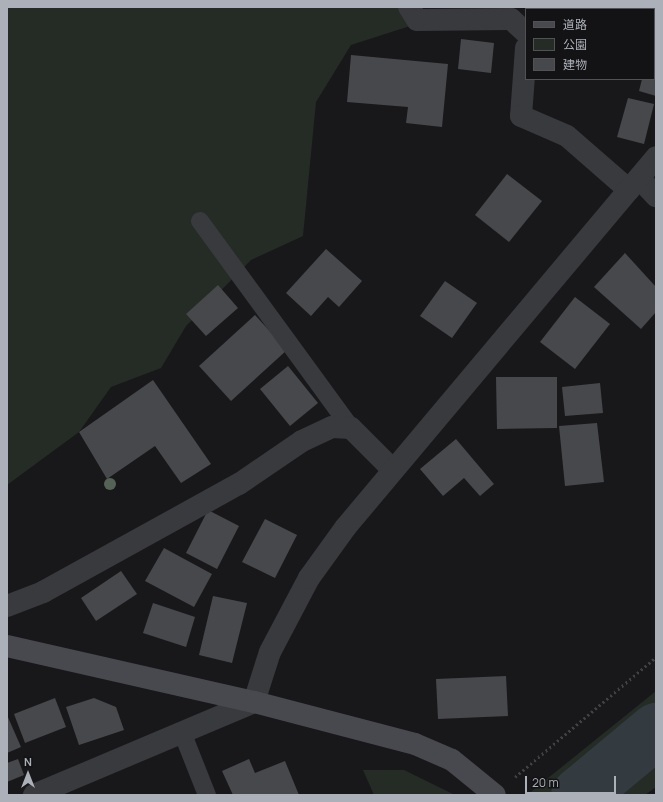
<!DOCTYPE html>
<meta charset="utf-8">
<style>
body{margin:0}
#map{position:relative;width:663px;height:802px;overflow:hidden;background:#18181a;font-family:Manrope,"Noto Sans JP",sans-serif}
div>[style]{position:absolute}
.green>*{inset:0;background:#242c25}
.river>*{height:55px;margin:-27.5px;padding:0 27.5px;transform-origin:27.5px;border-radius:27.5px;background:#333b41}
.building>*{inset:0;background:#47484c}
.path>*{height:2.5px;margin-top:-1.25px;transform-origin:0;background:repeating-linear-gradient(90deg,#404145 0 2px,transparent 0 5px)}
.lane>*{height:18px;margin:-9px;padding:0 9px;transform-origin:9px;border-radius:9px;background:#393a3e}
.street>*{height:22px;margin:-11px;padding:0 11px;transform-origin:11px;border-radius:11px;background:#393a3e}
.secondary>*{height:22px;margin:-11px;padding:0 11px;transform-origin:11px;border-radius:11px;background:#48494e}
.trees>*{width:12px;height:12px;margin:-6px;border-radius:50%;background:#546355}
span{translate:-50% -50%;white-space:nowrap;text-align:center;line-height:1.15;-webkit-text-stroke:3px #131315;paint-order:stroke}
.frame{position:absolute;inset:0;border:8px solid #acb0b8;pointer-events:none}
.legend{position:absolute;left:525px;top:8px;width:130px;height:72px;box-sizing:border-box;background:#131315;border:1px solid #505256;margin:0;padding:5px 7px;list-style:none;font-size:12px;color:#acb0b8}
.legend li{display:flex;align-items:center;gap:8px;height:20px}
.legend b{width:20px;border:1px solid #505256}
.north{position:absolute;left:8px;top:754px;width:40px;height:40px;-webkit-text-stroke:3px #131315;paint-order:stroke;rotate:0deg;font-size:11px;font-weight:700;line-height:16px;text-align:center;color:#acb0b8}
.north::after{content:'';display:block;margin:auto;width:14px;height:18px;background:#acb0b8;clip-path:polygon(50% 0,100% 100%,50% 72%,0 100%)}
.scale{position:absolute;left:525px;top:776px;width:91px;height:18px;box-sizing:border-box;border:2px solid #acb0b8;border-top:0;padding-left:5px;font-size:12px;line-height:14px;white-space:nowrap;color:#acb0b8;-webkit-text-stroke:3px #131315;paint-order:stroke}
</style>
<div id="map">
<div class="green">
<div style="clip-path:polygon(7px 7px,399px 7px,410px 26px,351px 45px,316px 102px,303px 236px,251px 260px,186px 326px,161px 368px,111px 387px,79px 432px,7px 485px)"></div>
<div style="clip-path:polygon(656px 691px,656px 787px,645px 795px,527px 795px)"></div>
<div style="clip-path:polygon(363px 770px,404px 770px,455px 795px,374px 795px)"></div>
</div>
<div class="river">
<div style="left:578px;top:795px;width:102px;rotate:-39.8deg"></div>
</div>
<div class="building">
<div style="clip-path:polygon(656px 31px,656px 96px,639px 91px,642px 79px,654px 79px)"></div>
<div style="clip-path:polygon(461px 39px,494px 43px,491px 73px,458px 69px)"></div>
<div style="clip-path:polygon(351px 55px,448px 64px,442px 127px,406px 123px,408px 107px,347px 102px)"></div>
<div style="clip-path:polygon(628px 98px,654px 104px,644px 144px,617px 137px)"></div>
<div style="clip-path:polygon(507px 174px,542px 201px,509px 242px,475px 215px)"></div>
<div style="clip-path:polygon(326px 249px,362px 281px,339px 307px,328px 297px,311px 316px,286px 293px)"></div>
<div style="clip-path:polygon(625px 253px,656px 287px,656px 312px,641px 329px,594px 287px)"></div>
<div style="clip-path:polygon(445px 281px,477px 303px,452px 338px,420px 316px)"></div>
<div style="clip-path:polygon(218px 285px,238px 308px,206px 336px,186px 314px)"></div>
<div style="clip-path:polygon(575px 297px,610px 324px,575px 369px,540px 342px)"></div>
<div style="clip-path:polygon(255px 315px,287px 350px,231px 401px,199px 366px)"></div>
<div style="clip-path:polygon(288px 366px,318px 403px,290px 426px,260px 389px)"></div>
<div style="clip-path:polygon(496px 377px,557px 377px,557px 428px,497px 429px)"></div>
<div style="clip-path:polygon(153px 380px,211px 464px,181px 483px,155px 446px,107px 479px,79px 432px)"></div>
<div style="clip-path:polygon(600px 383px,603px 413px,565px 416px,562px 387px)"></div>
<div style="clip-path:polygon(597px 423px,604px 482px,565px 486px,559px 426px)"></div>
<div style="clip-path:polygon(456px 439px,494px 484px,480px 496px,464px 478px,443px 496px,420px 469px)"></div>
<div style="clip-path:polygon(208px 510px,239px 526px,217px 569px,186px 553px)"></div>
<div style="clip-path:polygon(265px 519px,297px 535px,275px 578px,242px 562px)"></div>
<div style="clip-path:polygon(164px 548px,212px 574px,194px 607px,145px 581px)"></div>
<div style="clip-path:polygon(121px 571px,137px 594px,96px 621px,81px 598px)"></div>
<div style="clip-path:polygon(213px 596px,247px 603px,232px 663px,199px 655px)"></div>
<div style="clip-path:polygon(153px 603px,195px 617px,186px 647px,143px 633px)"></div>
<div style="clip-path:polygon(506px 676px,508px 716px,438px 719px,436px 679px)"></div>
<div style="clip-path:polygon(55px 698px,66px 727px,25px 743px,14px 714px)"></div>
<div style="clip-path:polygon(94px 698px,116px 707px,124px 730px,79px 745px,66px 707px)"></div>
<div style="clip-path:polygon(7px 715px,21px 747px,7px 753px)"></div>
<div style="clip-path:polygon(18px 759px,24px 775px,7px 782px,7px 763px)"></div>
<div style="clip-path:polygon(249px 759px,255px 773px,285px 761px,299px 795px,233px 795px,222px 771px)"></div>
</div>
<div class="path">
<div style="left:515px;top:777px;width:185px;rotate:-40.4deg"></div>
</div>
<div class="lane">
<div style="left:200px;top:221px;width:256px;rotate:53.9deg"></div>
<div style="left:182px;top:732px;width:68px;rotate:68.4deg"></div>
</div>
<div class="street">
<div style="left:409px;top:7px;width:15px;rotate:58deg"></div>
<div style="left:417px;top:20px;width:94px;rotate:-0.6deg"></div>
<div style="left:511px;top:19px;width:21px;rotate:43deg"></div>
<div style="left:526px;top:48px;width:68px;rotate:94.2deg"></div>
<div style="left:521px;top:116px;width:50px;rotate:23.5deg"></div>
<div style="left:567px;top:136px;width:82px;rotate:41.1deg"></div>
<div style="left:639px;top:178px;width:25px;rotate:47deg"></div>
<div style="left:7px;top:606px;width:39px;rotate:-21deg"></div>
<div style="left:43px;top:592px;width:224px;rotate:-28.9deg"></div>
<div style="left:239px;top:484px;width:76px;rotate:-34.3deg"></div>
<div style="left:302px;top:441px;width:33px;rotate:-25deg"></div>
<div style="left:332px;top:427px;width:19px;rotate:3deg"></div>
<div style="left:351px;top:428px;width:58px;rotate:45deg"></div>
<div style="left:34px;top:795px;width:239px;rotate:-22.9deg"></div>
<div style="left:254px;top:702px;width:52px;rotate:-72.3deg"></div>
<div style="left:270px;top:652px;width:84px;rotate:-62.2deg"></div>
<div style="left:309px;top:578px;width:62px;rotate:-54.2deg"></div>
<div style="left:345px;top:528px;width:484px;rotate:-50deg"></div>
</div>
<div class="secondary">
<div style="left:7px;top:646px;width:253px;rotate:12.8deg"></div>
<div style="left:254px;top:702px;width:166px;rotate:14.6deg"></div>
<div style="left:415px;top:744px;width:40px;rotate:23.4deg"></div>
<div style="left:452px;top:760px;width:55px;rotate:39.1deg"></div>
</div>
<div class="trees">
<div style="left:110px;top:484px"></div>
</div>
<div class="frame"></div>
<ul class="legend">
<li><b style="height:5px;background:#48494e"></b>道路</li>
<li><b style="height:11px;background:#242c25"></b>公園</li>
<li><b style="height:11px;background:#47484c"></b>建物</li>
</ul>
<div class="north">N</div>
<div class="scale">20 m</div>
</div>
